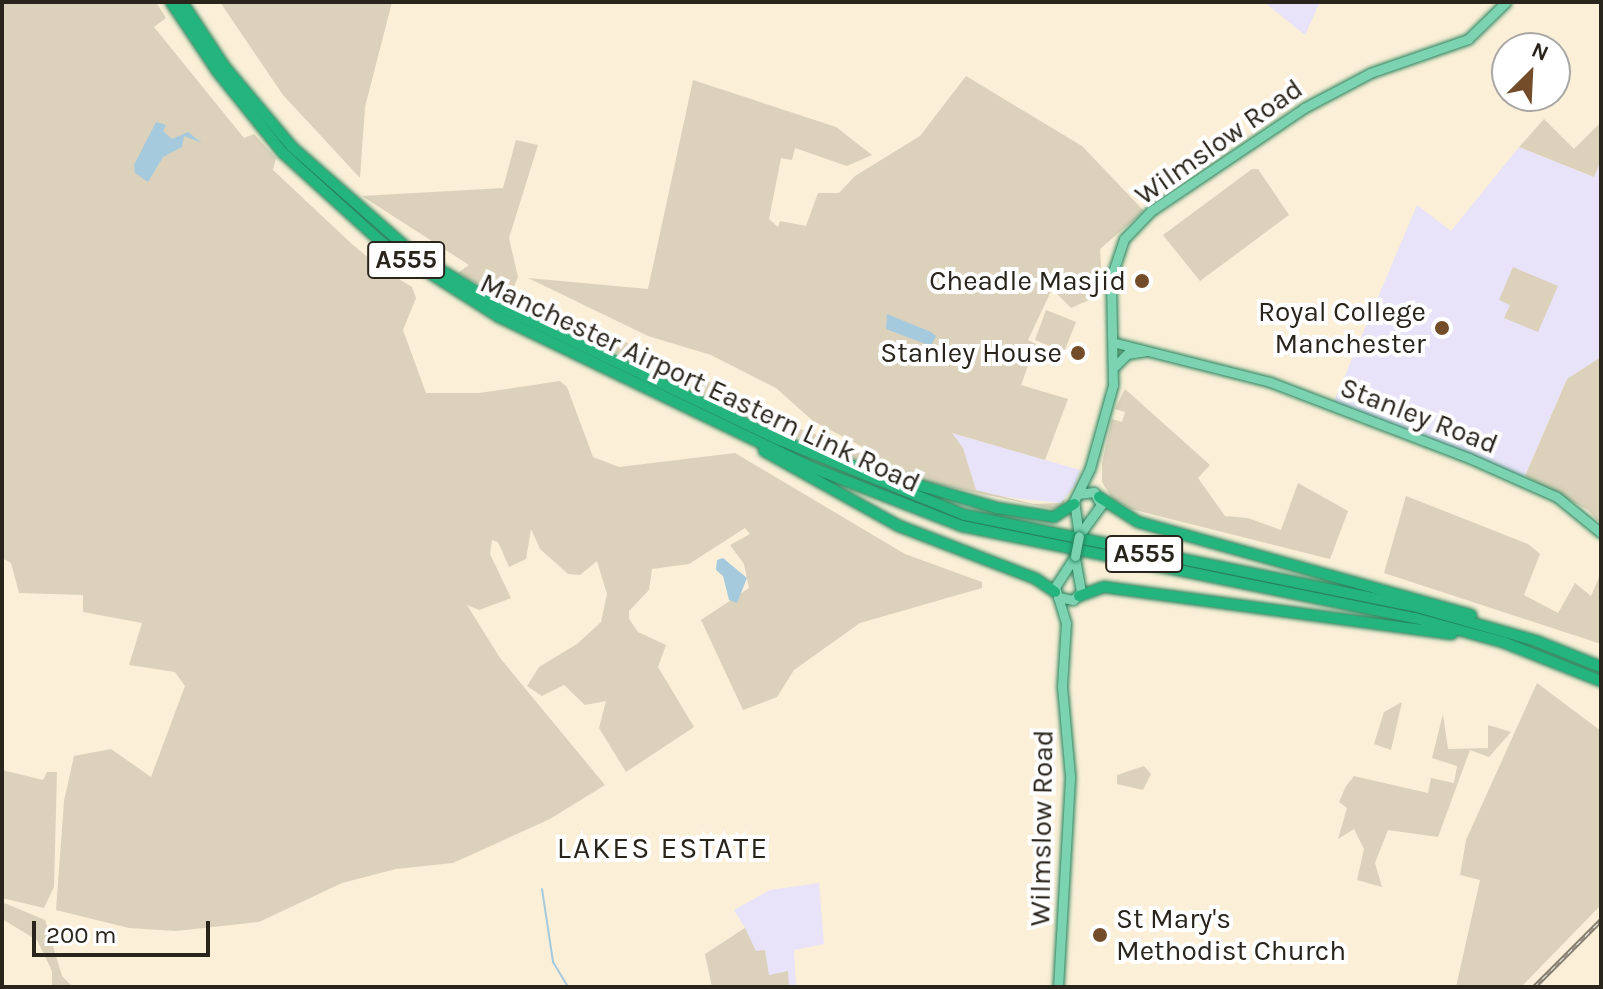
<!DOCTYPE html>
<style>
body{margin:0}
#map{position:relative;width:1603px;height:989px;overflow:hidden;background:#fbefd7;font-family:Karla,sans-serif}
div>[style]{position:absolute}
.education>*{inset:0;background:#e8e3f9}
.green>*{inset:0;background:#dcd1ba}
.water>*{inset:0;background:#a5cadd}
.stream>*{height:2px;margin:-1px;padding:0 1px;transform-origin:1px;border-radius:1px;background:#a5cadd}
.roads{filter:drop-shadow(0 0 2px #26825c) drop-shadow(0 0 2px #26825c)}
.major>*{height:9px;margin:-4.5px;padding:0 4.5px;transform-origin:4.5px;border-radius:4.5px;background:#7cd3b2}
.highway>*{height:10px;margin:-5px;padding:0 5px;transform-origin:5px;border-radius:5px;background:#24b57e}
.rail>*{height:5px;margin-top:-2.5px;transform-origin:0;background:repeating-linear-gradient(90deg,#fff 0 6px,#888071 0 12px);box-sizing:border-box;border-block:2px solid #888071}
.bridges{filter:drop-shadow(0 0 2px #26825c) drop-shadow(0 0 2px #26825c)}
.major-bridge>*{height:9px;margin:-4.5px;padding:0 4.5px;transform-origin:4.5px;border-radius:4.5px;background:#7cd3b2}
.dots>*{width:22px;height:22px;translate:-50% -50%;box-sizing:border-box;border:4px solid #fff;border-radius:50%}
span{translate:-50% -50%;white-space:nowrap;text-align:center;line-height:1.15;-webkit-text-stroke:8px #fff;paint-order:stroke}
.shield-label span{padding:2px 6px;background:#fff;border:2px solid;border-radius:6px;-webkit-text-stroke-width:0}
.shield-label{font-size:26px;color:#29241c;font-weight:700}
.street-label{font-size:28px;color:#29241c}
.poi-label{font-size:28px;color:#29241c}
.right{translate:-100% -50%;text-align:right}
.left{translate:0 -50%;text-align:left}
.neighbourhood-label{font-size:30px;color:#29241c;letter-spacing:2px}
.frame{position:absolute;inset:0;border:4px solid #29241c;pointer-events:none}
.north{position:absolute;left:1491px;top:32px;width:80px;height:80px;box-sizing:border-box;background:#fff;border:2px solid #a9a7a4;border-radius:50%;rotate:24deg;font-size:22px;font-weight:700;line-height:32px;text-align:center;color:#29241c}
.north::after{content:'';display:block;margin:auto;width:28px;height:36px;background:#734d2a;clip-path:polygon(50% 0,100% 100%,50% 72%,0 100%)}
.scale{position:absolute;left:32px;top:921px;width:178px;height:36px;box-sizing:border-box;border:4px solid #29241c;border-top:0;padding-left:10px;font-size:24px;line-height:28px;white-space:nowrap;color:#29241c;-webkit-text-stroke:6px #fff;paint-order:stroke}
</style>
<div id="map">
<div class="education">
<div style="clip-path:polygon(1264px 2px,1320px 2px,1305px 35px)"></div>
<div style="clip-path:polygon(1519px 147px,1594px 177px,1601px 160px,1601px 357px,1567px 379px,1523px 480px,1332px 406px,1417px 205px,1451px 231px)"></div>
<div style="clip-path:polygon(952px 433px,1080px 470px,1075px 485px,1061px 503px,987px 495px,976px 490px)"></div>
<div style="clip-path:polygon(819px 883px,824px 944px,794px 950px,796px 987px,712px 987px,705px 954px,745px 928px,734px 910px,770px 890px)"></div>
</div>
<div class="green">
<div style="clip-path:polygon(2px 2px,156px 2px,166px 18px,154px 27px,244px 138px,254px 134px,276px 158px,273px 170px,353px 245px,371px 260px,393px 264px,399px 279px,412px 287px,416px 298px,403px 330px,426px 393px,479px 393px,560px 381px,567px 387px,593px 457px,619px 467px,735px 453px,905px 554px,982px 582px,982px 588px,860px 623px,794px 670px,777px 697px,743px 710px,701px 620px,749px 588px,744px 564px,730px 545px,750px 534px,745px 528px,689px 564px,652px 569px,649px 590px,629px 611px,629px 619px,638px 632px,666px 645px,658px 667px,694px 727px,626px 772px,599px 728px,606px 701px,585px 705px,564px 685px,542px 696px,527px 686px,539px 667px,577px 644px,601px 622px,607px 594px,597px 561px,580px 575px,568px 574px,540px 549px,531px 529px,526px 559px,509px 567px,498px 542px,492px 540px,490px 554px,511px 598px,479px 610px,467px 605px,500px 658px,605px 785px,550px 819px,453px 863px,396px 869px,342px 883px,259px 922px,176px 931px,129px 928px,56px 910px,64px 801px,74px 756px,111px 749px,151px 777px,185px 686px,175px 672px,129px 665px,142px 623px,83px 612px,83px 595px,19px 593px,11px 563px,2px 558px)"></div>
<div style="clip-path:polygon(220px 2px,392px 2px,365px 107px,360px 178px,283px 95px)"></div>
<div style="clip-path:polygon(966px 76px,1082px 146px,1144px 211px,1100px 249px,1103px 294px,1071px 308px,1052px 289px,1028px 340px,1036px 344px,1021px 385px,1068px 399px,1045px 460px,952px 433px,963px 448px,976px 490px,1033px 504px,1061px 503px,1065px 498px,1063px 506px,1054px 509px,926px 482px,835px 453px,752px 418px,488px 291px,484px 286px,488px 275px,477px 284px,458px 273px,469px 265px,362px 196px,503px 188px,516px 140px,538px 145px,509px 238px,518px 277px,513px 289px,757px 404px,791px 426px,878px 455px,813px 421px,776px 388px,711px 355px,648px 336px,528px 278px,648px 289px,693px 80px,836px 127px,872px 155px,847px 166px,795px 148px,792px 160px,781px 158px,769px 219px,778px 227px,780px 221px,806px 226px,818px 193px,839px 193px,855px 176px,920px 136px)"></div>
<div style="clip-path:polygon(1544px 119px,1574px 149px,1601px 122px,1601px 160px,1594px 177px,1519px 147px)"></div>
<div style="clip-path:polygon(1252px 169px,1258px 169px,1289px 215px,1200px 281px,1163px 235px)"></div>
<div style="clip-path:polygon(1513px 267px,1558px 286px,1538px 332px,1504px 318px,1510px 305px,1499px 300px)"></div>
<div style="clip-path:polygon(1046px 310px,1076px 322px,1064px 352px,1035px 340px)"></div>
<div style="clip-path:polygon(1601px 357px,1601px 524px,1588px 510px,1525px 476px,1567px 379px)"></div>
<div style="clip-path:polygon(1125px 389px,1210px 465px,1198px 478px,1225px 516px,1248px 518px,1281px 530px,1298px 483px,1348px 511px,1330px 559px,1131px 509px,1112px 498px,1102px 482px,1102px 463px,1112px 419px,1122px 422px,1125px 412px,1115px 409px)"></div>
<div style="clip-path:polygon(1406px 496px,1528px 544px,1540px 554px,1524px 595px,1558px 613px,1575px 583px,1591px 596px,1601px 573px,1601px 644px,1384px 573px)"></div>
<div style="clip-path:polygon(1537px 683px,1601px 731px,1601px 905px,1521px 987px,1456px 987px,1480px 880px,1460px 875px,1466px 840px)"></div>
<div style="clip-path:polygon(1402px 702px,1391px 750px,1374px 744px,1384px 712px)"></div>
<div style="clip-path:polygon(1443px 714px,1448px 749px,1488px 748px,1488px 725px,1511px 732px,1489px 757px,1470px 750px,1438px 837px,1388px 830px,1375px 863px,1382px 887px,1357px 880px,1364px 849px,1354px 829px,1338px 839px,1347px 808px,1339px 802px,1346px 786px,1354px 776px,1428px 793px,1431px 778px,1454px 783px,1457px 766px,1432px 758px)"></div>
<div style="clip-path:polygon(1144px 766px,1151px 774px,1143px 790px,1117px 784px,1117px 775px)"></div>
<div style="clip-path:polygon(2px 770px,43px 780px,47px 772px,57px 772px,54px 887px,44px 908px,2px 898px)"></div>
<div style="clip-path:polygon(2px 902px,45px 920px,62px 976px,73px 987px,52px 987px,52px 971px,37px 940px,2px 919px)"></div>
<div style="clip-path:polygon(745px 928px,756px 951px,765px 950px,769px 975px,788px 971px,789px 987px,712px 987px,705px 954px)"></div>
</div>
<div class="water">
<div style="clip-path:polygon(156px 122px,166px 125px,163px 131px,172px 139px,188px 132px,202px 143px,184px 136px,182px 147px,163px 157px,148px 182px,135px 173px,134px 165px)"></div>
<div style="clip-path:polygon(887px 314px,931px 332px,936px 336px,931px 346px,886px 329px)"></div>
<div style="clip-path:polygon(723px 558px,747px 578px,737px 603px,729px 600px,723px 576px,716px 570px,717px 560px)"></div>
</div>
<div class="stream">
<div style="left:542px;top:889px;width:74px;rotate:81.4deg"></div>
<div style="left:553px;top:962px;width:29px;rotate:59deg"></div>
</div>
<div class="roads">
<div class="major">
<div style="left:1116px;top:343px;width:159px;rotate:14.2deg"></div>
<div style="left:1270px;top:382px;width:213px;rotate:20.9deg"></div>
<div style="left:1469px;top:458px;width:96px;rotate:23.9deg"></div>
<div style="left:1557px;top:497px;width:57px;rotate:39.3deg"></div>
<div style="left:1115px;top:366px;width:17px;rotate:-45deg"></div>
<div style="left:1127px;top:354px;width:18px;rotate:-9deg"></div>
<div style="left:1078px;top:494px;width:16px;rotate:-7deg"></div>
<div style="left:1094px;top:492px;width:15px;rotate:62deg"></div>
<div style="left:1101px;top:505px;width:36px;rotate:126deg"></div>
<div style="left:1079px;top:536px;width:35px;rotate:-98deg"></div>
<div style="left:1074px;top:501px;width:37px;rotate:-64deg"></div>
<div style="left:1090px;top:468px;width:86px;rotate:-74.5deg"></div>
<div style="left:1113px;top:385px;width:107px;rotate:-91.1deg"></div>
<div style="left:1111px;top:278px;width:41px;rotate:-71.6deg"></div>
<div style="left:1124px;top:239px;width:39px;rotate:-46deg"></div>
<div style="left:1151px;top:211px;width:184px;rotate:-33.9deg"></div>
<div style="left:1304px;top:108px;width:75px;rotate:-27.9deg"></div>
<div style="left:1370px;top:73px;width:104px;rotate:-19.1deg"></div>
<div style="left:1468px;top:39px;width:53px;rotate:-44.2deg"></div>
<div style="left:1058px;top:597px;width:15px;rotate:11deg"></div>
<div style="left:1073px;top:600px;width:11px;rotate:-45deg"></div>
<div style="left:1081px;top:592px;width:36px;rotate:-100deg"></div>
<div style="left:1058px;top:987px;width:211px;rotate:-86.7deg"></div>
<div style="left:1070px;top:776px;width:90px;rotate:-95.1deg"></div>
<div style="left:1062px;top:686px;width:63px;rotate:-86.4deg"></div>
<div style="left:1066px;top:623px;width:38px;rotate:-107deg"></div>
<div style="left:1055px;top:587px;width:37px;rotate:-57deg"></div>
</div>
<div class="highway">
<div style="left:171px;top:2px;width:83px;rotate:56.3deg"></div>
<div style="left:217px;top:71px;width:105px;rotate:51.2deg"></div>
<div style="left:283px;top:153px;width:132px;rotate:42.2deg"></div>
<div style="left:381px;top:242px;width:140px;rotate:32.4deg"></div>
<div style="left:499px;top:317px;width:348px;rotate:25.7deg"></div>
<div style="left:813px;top:468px;width:160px;rotate:21.3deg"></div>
<div style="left:962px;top:526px;width:462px;rotate:11.5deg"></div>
<div style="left:1415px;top:618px;width:91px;rotate:15.3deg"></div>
<div style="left:1503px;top:642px;width:105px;rotate:21.7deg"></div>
<div style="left:182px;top:2px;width:77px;rotate:56.7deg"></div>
<div style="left:224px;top:66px;width:106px;rotate:50deg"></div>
<div style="left:292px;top:147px;width:162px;rotate:41.3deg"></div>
<div style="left:414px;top:254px;width:106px;rotate:31.1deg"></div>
<div style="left:505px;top:309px;width:299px;rotate:25.5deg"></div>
<div style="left:775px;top:438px;width:205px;rotate:22.1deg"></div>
<div style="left:965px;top:515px;width:461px;rotate:11.5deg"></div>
<div style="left:1417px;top:607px;width:124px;rotate:15.9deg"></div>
<div style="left:1536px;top:641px;width:70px;rotate:21.8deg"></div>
<div style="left:764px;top:451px;width:154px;rotate:29.1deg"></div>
<div style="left:899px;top:526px;width:147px;rotate:21.1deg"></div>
<div style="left:1036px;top:579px;width:23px;rotate:34deg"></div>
<div style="left:843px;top:463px;width:160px;rotate:16.3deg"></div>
<div style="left:997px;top:508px;width:58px;rotate:9deg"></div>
<div style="left:1054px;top:517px;width:24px;rotate:-33deg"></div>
<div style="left:1099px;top:497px;width:46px;rotate:32.7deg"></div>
<div style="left:1138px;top:522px;width:346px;rotate:15.6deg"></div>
<div style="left:1079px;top:596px;width:27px;rotate:-20deg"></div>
<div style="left:1104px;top:587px;width:351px;rotate:7.7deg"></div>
</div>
</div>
<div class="rail">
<div style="left:1534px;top:987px;width:95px;rotate:-45deg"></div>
</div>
<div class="bridges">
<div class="major-bridge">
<div style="left:1075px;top:556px;width:20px;rotate:-79deg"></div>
</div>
</div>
<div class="dots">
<div style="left:1142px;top:281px;background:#734d2a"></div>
<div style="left:1442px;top:328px;background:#734d2a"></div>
<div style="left:1078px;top:353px;background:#734d2a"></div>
<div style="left:1100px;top:935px;background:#734d2a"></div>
</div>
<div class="shield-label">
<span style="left:406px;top:260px">A555</span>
<span style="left:1144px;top:554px">A555</span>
</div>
<div class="street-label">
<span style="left:1219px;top:142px;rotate:-35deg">Wilmslow Road</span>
<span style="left:700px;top:383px;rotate:25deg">Manchester Airport Eastern Link Road</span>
<span style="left:1419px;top:416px;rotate:21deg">Stanley Road</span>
<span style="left:1042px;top:828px;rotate:-89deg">Wilmslow Road</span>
</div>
<div class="poi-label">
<span class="right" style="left:1126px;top:281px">Cheadle Masjid</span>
<span class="right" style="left:1426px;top:328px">Royal College<br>Manchester</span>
<span class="right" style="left:1062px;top:353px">Stanley House</span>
<span class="left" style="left:1116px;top:935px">St Mary's<br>Methodist Church</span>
</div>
<div class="neighbourhood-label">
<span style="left:663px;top:848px">LAKES ESTATE</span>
</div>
<div class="frame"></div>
<div class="north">N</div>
<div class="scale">200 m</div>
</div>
